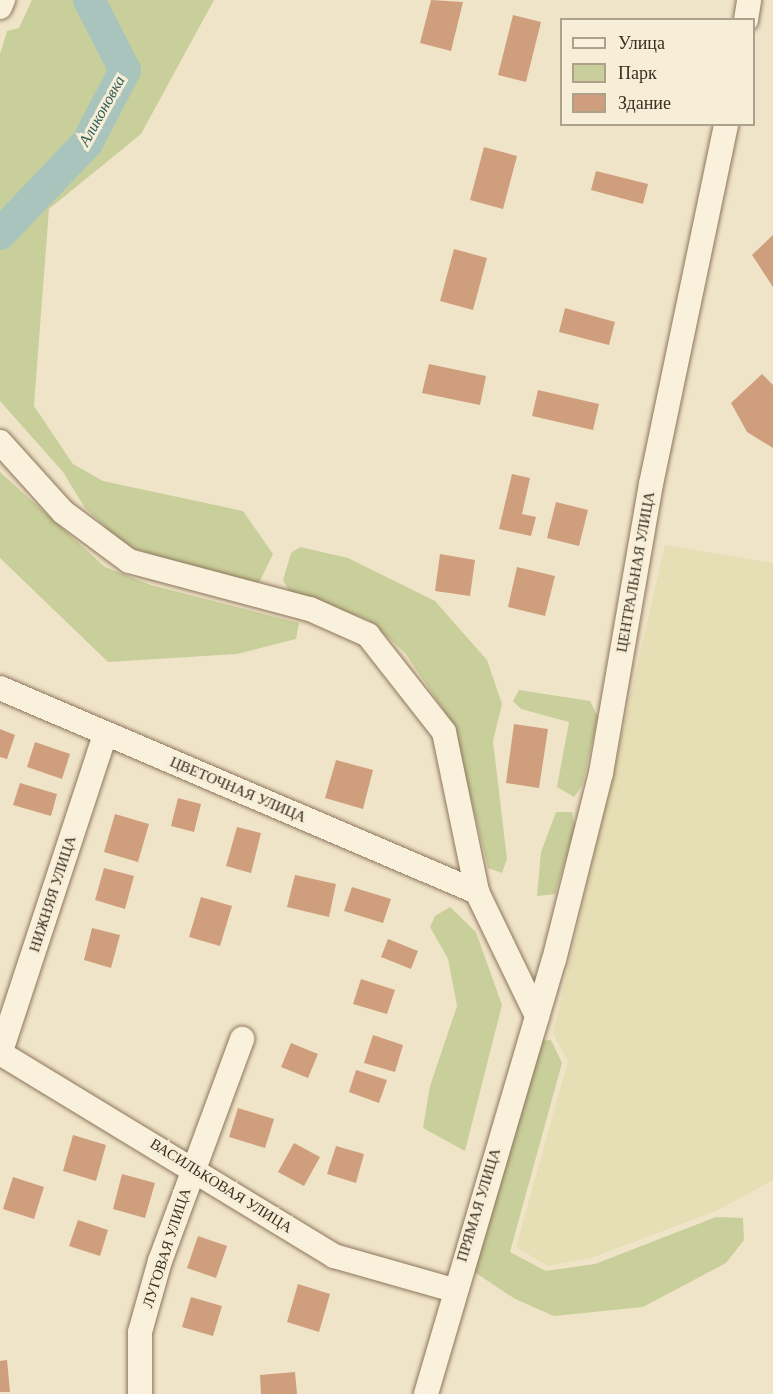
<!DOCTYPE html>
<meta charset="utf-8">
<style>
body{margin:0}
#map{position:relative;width:773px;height:1394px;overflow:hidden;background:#f0e4c8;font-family:Georgia,serif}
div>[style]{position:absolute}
.farmland>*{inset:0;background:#e6deb5}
.green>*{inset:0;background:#c9cf9b}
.river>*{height:32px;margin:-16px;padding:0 16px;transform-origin:16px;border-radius:16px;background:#a9c4bc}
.building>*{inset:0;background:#cf9f7d}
.roads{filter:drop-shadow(0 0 2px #8d765c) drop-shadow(0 0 2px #8d765c)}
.minor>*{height:24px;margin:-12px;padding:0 12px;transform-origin:12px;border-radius:12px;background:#faf1dc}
span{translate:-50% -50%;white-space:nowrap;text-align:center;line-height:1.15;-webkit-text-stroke:6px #f7eed8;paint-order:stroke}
.street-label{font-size:15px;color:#3d2e20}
.water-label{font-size:16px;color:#2f5d5a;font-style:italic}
.legend{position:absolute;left:560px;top:18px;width:195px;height:108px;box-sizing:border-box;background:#f7eed8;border:2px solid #ada18e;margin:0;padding:8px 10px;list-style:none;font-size:18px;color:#3d2e20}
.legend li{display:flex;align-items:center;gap:12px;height:30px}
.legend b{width:30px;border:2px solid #ada18e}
</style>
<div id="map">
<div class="farmland">
<div style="clip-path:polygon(665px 545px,773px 563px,773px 1180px,716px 1211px,591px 1258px,548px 1266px,516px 1247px,568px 1061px,553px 1034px)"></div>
</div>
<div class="green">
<div style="clip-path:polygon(32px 0,214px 0,141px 134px,49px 209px,34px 406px,73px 464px,103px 481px,243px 511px,273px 554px,257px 587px,126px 546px,85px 508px,63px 472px,0 401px,0 54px,7px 31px,19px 28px)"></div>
<div style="clip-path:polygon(0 472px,105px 567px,151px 585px,299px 623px,296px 639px,237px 654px,108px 662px,0 558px)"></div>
<div style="clip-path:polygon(300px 547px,348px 558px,435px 601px,487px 660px,502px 704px,493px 741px,507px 859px,502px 873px,488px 868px,453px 724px,405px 653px,369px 620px,289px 591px,283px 580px,291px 553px)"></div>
<div style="clip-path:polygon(519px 690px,590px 701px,598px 717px,582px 786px,574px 797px,557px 787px,569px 722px,521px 709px,513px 701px)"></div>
<div style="clip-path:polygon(556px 812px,572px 812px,575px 828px,555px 894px,537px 896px,541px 852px)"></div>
<div style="clip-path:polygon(450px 907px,476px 932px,502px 1005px,465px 1151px,423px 1128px,430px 1086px,457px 1006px,448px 959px,430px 927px,435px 916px)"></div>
<div style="clip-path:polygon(551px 1040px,562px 1063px,510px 1252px,546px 1271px,595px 1264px,716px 1217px,743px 1218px,744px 1240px,726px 1263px,643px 1307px,554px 1316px,515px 1299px,470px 1269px,533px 1041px)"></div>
</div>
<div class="river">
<div style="left:0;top:234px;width:126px;rotate:-46.3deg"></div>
<div style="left:87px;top:143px;width:82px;rotate:-62.5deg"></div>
<div style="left:125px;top:70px;width:79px;rotate:-117.2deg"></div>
</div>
<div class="building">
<div style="clip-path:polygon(431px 0,463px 2px,451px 51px,420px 43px)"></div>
<div style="clip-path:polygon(513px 15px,541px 22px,526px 82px,498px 75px)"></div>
<div style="clip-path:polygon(484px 147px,517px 156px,503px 209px,470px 200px)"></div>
<div style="clip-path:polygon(596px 171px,648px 184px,643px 204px,591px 190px)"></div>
<div style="clip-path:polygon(773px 235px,773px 287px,752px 255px)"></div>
<div style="clip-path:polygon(454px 249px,487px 258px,473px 310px,440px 301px)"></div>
<div style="clip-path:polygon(565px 308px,615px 322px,609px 345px,559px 332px)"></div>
<div style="clip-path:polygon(429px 364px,486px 376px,480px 405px,422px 393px)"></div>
<div style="clip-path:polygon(762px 374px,773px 385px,773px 448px,747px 432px,731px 403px)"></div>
<div style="clip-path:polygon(538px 390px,599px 404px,593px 430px,532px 416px)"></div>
<div style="clip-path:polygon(512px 474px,530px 478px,522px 514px,536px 517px,531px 536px,499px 529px)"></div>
<div style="clip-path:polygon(556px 502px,588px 510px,579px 546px,547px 538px)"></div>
<div style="clip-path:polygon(440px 554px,475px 560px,470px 596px,435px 591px)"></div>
<div style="clip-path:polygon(517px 567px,555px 576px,545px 616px,508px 607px)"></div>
<div style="clip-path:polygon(514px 724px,548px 729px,539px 788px,506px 783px)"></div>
<div style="clip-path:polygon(0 729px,15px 735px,7px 759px,0 757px)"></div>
<div style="clip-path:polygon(35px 742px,70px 754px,62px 779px,27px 767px)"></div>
<div style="clip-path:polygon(336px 760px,373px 770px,363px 809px,325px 798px)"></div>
<div style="clip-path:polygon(20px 783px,57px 794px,51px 816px,13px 805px)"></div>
<div style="clip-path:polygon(178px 798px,201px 804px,194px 832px,171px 826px)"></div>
<div style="clip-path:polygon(115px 814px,149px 824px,138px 862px,104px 852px)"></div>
<div style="clip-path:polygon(237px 827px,261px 833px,251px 873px,226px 866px)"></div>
<div style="clip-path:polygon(104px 868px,134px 876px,125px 909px,95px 900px)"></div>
<div style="clip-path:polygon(295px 875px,336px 884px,329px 917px,287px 907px)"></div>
<div style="clip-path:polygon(352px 887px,391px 899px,383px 923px,344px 911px)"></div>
<div style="clip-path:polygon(201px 897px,232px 906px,220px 946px,189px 937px)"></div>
<div style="clip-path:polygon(92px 928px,120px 935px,111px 968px,84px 960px)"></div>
<div style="clip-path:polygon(388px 939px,418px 951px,411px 969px,381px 957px)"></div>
<div style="clip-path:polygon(361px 979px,395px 990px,387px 1014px,353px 1004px)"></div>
<div style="clip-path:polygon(373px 1035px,403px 1045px,395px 1072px,364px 1063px)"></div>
<div style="clip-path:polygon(291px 1043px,318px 1054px,308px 1078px,281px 1067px)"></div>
<div style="clip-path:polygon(356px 1070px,387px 1080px,379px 1103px,349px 1092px)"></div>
<div style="clip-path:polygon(238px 1108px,274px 1119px,265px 1148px,229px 1137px)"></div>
<div style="clip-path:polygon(73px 1135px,106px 1145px,96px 1181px,63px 1171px)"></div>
<div style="clip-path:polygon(294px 1143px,320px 1157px,304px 1186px,278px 1172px)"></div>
<div style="clip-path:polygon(336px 1146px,364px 1154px,356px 1183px,327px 1174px)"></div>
<div style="clip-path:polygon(122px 1174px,155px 1183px,145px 1218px,113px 1209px)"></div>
<div style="clip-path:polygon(13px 1177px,44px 1187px,34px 1219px,3px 1209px)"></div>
<div style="clip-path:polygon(78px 1220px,108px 1230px,100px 1256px,69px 1246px)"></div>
<div style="clip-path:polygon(198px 1236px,227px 1246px,216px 1278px,187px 1268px)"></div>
<div style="clip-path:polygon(298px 1284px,330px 1294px,319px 1332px,287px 1322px)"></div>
<div style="clip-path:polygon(191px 1297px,222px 1306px,213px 1336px,182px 1327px)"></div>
<div style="clip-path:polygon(7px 1360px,10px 1392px,0 1392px,0 1361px)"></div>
<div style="clip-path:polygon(295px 1372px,297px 1394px,261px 1394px,260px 1375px)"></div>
</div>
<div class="roads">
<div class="minor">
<div style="left:0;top:7px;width:8px;rotate:-67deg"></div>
<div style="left:746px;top:20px;width:20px;rotate:-81deg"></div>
<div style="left:0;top:442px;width:94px;rotate:48deg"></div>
<div style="left:63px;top:512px;width:82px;rotate:36.6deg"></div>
<div style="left:129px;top:561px;width:187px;rotate:14.9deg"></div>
<div style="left:310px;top:609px;width:64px;rotate:24.1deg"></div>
<div style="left:368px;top:635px;width:123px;rotate:51.9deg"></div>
<div style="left:444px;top:732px;width:163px;rotate:78.3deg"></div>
<div style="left:477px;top:892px;width:138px;rotate:64.2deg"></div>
<div style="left:0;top:688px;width:519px;rotate:23.16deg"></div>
<div style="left:0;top:1053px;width:391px;rotate:31.3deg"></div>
<div style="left:334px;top:1256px;width:124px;rotate:15.9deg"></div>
<div style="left:0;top:1054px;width:337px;rotate:-71.8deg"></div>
<div style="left:140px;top:1394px;width:62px;rotate:-90deg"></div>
<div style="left:140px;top:1332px;width:74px;rotate:-74.3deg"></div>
<div style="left:160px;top:1261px;width:237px;rotate:-69.7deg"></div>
<div style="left:426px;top:1394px;width:452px;rotate:-73.6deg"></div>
<div style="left:554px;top:960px;width:193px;rotate:-75.9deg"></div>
<div style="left:601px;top:773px;width:293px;rotate:-80.2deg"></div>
<div style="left:651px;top:484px;width:368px;rotate:-78.2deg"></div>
</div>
</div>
<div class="street-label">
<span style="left:636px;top:572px;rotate:-80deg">ЦЕНТРАЛЬНАЯ УЛИЦА</span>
<span style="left:238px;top:790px;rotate:23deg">ЦВЕТОЧНАЯ УЛИЦА</span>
<span style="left:53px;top:894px;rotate:-72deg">НИЖНЯЯ УЛИЦА</span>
<span style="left:221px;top:1186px;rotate:32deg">ВАСИЛЬКОВАЯ УЛИЦА</span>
<span style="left:479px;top:1205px;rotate:-73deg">ПРЯМАЯ УЛИЦА</span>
<span style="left:167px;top:1248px;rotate:-72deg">ЛУГОВАЯ УЛИЦА</span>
</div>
<div class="water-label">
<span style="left:102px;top:111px;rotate:-61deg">Аликоновка</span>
</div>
<ul class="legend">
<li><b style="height:8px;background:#faf1dc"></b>Улица</li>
<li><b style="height:16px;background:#c9cf9b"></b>Парк</li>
<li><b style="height:16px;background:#cf9f7d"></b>Здание</li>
</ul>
</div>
